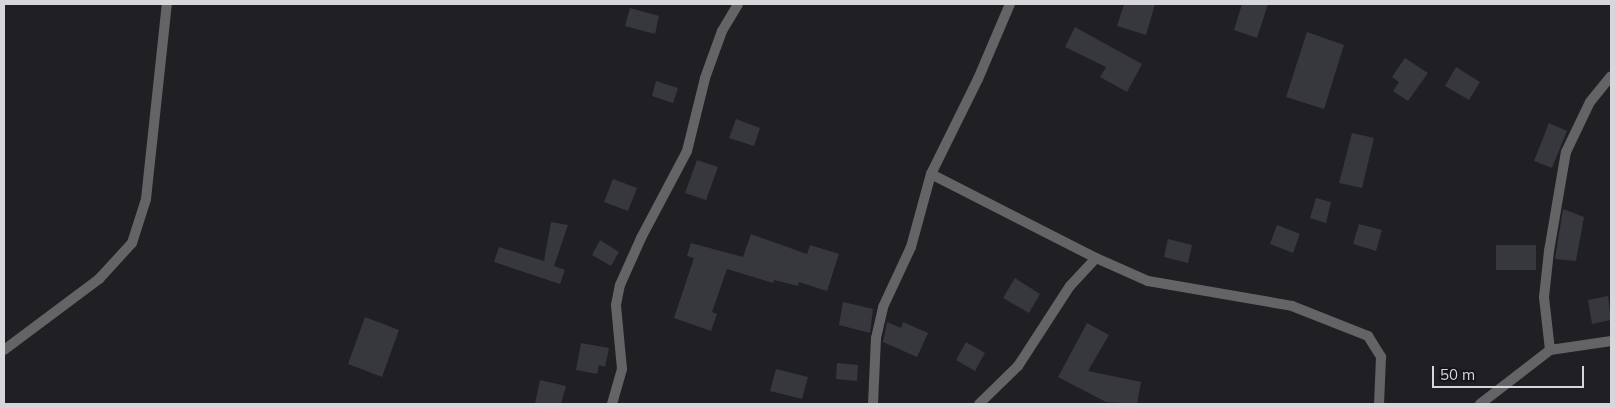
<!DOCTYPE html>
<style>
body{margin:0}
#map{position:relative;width:1615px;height:408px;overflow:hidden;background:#1f1f24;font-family:Mulish,sans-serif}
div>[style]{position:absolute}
.building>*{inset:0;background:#37383d}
.minor>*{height:10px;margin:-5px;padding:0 5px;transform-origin:5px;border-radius:5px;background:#646467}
span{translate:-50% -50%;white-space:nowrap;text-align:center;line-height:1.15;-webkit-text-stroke:4px #16161b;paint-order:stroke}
.frame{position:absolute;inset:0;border:5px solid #d7d7db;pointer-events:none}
.scale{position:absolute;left:1432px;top:366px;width:152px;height:22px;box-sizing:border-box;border:2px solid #d7d7db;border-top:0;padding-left:6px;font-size:15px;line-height:18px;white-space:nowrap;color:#d7d7db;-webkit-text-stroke:4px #16161b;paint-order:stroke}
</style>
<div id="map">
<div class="building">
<div style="clip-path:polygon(1124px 4px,1155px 4px,1146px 35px,1117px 26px)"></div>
<div style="clip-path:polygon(1242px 4px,1268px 4px,1257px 38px,1234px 30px)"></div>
<div style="clip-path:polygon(630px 8px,659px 16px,655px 34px,625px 26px)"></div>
<div style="clip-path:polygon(1075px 27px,1142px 64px,1127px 92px,1100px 77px,1106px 67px,1065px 47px)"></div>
<div style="clip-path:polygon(1307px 32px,1344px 45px,1324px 109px,1286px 97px)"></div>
<div style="clip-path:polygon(1405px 58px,1428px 73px,1408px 101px,1393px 91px,1399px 82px,1392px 77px)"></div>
<div style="clip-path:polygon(1456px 67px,1480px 82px,1469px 100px,1445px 86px)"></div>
<div style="clip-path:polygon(656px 81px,678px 88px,673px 103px,652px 96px)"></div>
<div style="clip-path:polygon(736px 119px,760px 128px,754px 146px,729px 138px)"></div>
<div style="clip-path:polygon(1549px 123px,1567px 131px,1552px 168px,1534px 161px)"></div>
<div style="clip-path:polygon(1352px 133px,1374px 138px,1362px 188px,1339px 183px)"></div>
<div style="clip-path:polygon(697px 160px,718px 167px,706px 200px,685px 193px)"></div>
<div style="clip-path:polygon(613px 179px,637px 188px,628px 211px,604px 202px)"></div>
<div style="clip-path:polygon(1316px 198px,1331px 202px,1326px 223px,1310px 218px)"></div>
<div style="clip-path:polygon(1563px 209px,1584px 217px,1576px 261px,1555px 259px)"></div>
<div style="clip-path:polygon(551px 222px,568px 225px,554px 266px,565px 270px,560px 284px,494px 262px,499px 247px,544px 261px)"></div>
<div style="clip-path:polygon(1359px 224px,1382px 230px,1376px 251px,1353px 244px)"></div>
<div style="clip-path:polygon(1277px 225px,1300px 234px,1293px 253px,1270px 244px)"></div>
<div style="clip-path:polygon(751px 234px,807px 254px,810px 245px,839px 254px,827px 291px,799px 282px,798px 286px,774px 280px,773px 283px,727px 269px,712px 312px,717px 314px,711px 331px,674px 318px,694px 258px,687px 256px,691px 243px,743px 257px)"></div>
<div style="clip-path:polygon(1168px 239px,1192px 245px,1188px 263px,1164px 257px)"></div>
<div style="clip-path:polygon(600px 240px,619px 252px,611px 266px,592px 255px)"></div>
<div style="clip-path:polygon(1496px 245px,1536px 245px,1536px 270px,1496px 270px)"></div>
<div style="clip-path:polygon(1015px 278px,1040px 294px,1029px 313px,1003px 298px)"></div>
<div style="clip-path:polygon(1608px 296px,1611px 320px,1592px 324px,1588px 300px)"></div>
<div style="clip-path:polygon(843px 302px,873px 309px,870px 333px,839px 325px)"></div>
<div style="clip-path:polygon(365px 317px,399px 330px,382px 377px,348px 364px)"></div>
<div style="clip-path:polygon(887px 322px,901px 328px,903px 322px,928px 333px,917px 357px,883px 342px)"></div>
<div style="clip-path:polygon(1087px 323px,1109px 335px,1088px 371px,1141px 382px,1137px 404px,1106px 402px,1058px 377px)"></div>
<div style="clip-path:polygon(966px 342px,985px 353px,975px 371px,956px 360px)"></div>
<div style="clip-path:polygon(581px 343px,609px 348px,605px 367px,599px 365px,597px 374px,576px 370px)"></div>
<div style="clip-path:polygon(837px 363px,858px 365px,857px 381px,836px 379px)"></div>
<div style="clip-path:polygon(776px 369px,808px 377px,802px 399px,770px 391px)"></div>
<div style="clip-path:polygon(540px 380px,566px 386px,561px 404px,535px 404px)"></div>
</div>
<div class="minor">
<div style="left:931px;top:174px;width:185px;rotate:27deg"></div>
<div style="left:1096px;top:258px;width:57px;rotate:23.9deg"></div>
<div style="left:1148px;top:281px;width:146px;rotate:9.8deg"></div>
<div style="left:1292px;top:306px;width:82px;rotate:21.5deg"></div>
<div style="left:1368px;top:336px;width:25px;rotate:58deg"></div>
<div style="left:1381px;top:357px;width:47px;rotate:92.4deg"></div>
<div style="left:4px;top:350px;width:119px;rotate:-36.8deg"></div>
<div style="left:99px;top:279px;width:49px;rotate:-47.5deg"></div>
<div style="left:132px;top:243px;width:46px;rotate:-72.3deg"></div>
<div style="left:146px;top:199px;width:196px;rotate:-83.9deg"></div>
<div style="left:1550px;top:350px;width:53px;rotate:-96.5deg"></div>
<div style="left:1544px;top:297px;width:46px;rotate:-83.8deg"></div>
<div style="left:1549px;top:251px;width:100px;rotate:-80.3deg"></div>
<div style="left:1566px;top:152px;width:55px;rotate:-64.4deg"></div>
<div style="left:1590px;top:102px;width:33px;rotate:-51deg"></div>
<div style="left:612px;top:404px;width:36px;rotate:-74deg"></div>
<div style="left:622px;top:369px;width:64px;rotate:-95.4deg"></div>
<div style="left:616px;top:305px;width:20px;rotate:-79deg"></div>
<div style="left:620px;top:285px;width:51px;rotate:-65.9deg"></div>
<div style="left:641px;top:238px;width:98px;rotate:-62.1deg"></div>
<div style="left:687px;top:151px;width:75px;rotate:-76.1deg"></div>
<div style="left:705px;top:78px;width:50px;rotate:-70.1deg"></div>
<div style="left:722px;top:31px;width:31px;rotate:-59deg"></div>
<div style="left:873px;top:404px;width:66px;rotate:-87.4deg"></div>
<div style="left:876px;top:338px;width:32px;rotate:-77deg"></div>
<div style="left:883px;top:307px;width:66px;rotate:-65deg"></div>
<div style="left:911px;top:247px;width:76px;rotate:-74.7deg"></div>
<div style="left:931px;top:174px;width:106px;rotate:-63.7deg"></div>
<div style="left:978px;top:79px;width:82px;rotate:-66.9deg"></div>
<div style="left:979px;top:404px;width:54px;rotate:-44.3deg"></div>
<div style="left:1018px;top:366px;width:95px;rotate:-57deg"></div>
<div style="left:1070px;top:286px;width:38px;rotate:-47deg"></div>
<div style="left:1480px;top:404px;width:88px;rotate:-37.6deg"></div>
<div style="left:1550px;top:350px;width:62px;rotate:-8.4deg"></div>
</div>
<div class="frame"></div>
<div class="scale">50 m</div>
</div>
